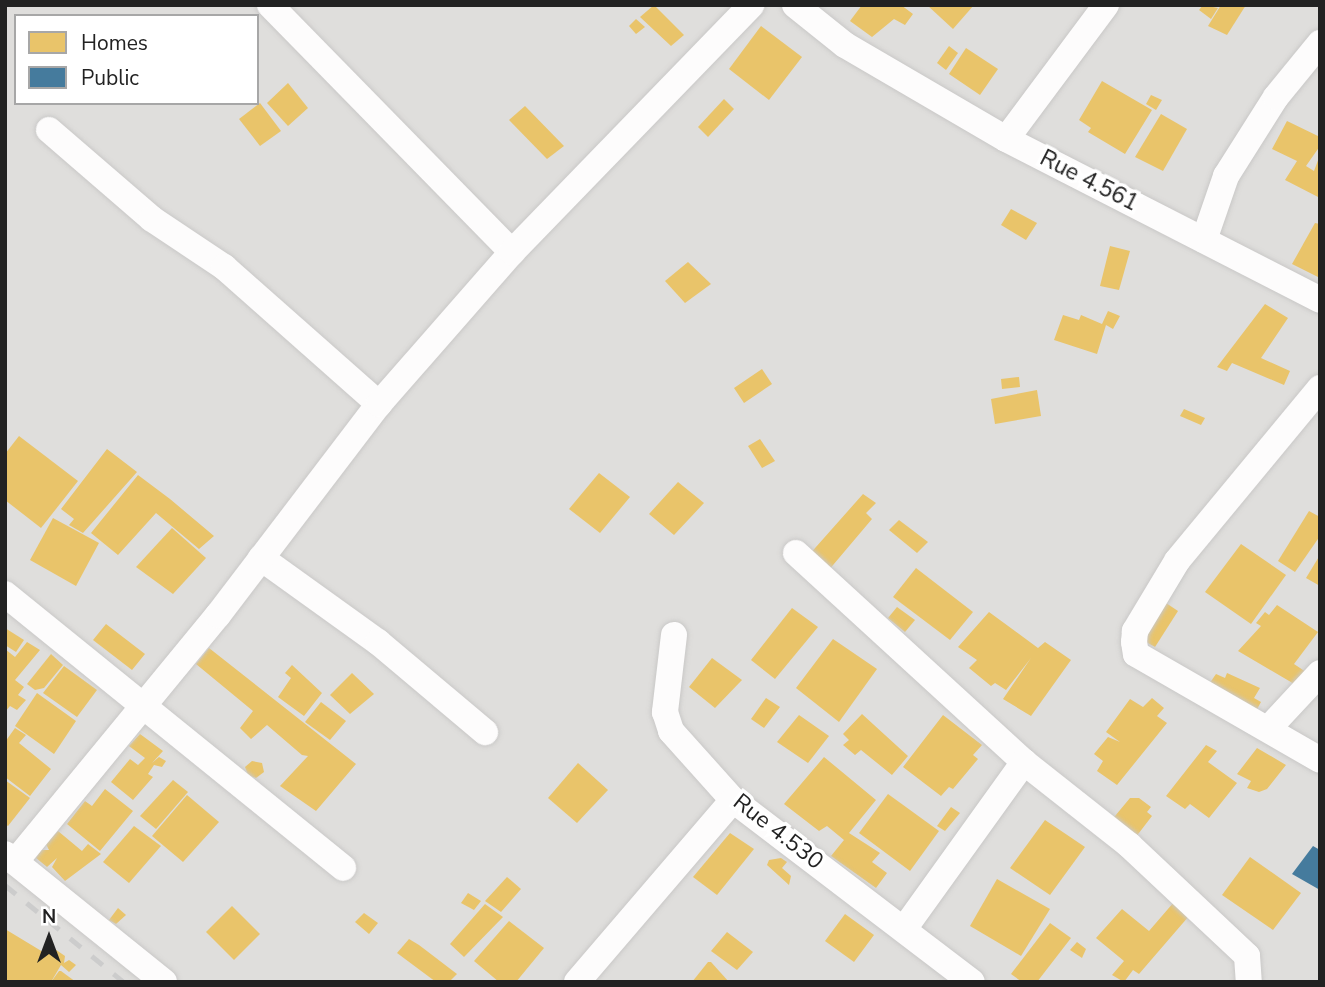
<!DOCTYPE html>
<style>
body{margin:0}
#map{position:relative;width:1325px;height:987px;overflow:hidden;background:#f0eeeb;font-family:"Nunito Sans",sans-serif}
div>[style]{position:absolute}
.residential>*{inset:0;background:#dfdedc}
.homes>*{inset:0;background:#e9c46a}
.public>*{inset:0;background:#457b9d}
.roads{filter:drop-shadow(0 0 2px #c9c8c7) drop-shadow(0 0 2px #c9c8c7)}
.street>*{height:26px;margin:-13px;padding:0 13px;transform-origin:13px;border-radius:13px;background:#fdfcfc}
.rail>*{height:5px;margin-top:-2.5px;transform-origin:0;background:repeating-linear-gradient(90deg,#ccc 0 14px,transparent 0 28px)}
span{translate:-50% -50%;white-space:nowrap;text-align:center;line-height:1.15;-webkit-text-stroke:7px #fff;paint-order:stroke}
.street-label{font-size:23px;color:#222}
.frame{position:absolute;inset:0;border:7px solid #222;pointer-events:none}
.legend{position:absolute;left:14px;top:14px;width:245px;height:91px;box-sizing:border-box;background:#fff;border:2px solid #a7a7a7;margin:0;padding:9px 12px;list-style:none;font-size:21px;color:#222}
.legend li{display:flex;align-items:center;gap:14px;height:35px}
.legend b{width:35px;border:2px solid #a7a7a7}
.north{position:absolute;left:14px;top:903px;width:70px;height:70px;-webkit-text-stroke:5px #fff;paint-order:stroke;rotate:0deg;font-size:19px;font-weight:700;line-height:28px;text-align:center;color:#222}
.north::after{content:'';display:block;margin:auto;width:24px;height:32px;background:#222;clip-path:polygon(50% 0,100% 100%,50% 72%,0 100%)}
</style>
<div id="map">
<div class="residential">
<div style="clip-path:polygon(evenodd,5px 5px,1320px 5px,1320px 982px,5px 982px,5px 5px,16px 16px,257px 16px,257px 103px,16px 103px,16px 16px)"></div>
</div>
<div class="homes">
<div style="clip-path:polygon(654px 5px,684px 35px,671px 46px,640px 17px)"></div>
<div style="clip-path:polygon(862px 5px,901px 5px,913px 14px,905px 25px,894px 19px,872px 37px,850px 21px)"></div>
<div style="clip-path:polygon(927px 5px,974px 5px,953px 29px)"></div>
<div style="clip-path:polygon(1203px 5px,1218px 8px,1211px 19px,1199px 10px)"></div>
<div style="clip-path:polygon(1221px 5px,1246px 5px,1227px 35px,1208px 26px)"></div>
<div style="clip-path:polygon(636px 19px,645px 27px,636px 34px,629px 26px)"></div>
<div style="clip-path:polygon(761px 26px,802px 57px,769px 100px,729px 69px)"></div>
<div style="clip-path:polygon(949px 46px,958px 53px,946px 70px,937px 63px)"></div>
<div style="clip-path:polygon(966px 48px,998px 69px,980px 95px,949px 74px)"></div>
<div style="clip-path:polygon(1102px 81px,1152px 110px,1125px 154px,1088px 132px,1091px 128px,1079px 120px)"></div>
<div style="clip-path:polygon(288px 83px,308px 108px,288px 126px,267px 103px)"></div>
<div style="clip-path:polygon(1151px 95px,1162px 100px,1156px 110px,1146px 104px)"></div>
<div style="clip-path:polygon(724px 99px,734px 109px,708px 137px,698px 127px)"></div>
<div style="clip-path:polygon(260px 103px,281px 131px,260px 146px,239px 119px)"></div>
<div style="clip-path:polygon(525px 106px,564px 146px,547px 159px,509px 120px)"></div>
<div style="clip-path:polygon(1161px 114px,1187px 129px,1163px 171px,1135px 157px)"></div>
<div style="clip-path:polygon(1287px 121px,1320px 137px,1320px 146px,1306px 166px,1314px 171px,1320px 155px,1320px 198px,1285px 180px,1297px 161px,1272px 149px)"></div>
<div style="clip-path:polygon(1011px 209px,1037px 223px,1026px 240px,1001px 225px)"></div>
<div style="clip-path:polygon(1315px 223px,1320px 224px,1320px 278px,1292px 264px)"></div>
<div style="clip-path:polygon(1110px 246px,1130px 251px,1119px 290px,1100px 286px)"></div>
<div style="clip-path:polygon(688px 262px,711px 284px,685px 303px,665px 281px)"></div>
<div style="clip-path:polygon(1265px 304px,1288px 318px,1261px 358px,1290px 371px,1284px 385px,1232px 363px,1227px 371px,1217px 367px)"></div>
<div style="clip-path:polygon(1108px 311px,1120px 316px,1113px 329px,1106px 325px,1097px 354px,1054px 340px,1063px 315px,1079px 320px,1081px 315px,1102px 324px)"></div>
<div style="clip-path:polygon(762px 369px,772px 384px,744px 403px,734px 388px)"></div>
<div style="clip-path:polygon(1019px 377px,1020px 387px,1002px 389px,1001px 379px)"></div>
<div style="clip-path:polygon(1037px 390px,1041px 416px,995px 424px,991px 399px)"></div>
<div style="clip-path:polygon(1184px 409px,1205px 418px,1201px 425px,1180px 416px)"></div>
<div style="clip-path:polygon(19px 436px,78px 481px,41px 528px,5px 500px,5px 454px)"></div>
<div style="clip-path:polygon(760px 439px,775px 461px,762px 468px,748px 446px)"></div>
<div style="clip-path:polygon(107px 449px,137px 472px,83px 533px,69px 525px,74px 519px,61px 509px)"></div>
<div style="clip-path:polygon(599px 473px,630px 497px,600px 533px,569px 509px)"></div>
<div style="clip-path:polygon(138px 475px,170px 499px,214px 536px,199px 549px,156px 513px,118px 555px,91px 533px)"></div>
<div style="clip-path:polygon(678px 482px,704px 503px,674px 535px,649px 514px)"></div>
<div style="clip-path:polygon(863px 494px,876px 503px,866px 513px,872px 519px,828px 571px,808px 556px)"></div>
<div style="clip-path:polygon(1309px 511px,1320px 517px,1320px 536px,1295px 572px,1278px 561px)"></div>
<div style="clip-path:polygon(53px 518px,99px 543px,76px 586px,30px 560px)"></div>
<div style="clip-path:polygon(899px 520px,928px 542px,917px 553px,889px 530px)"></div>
<div style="clip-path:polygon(172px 528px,206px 558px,173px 594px,136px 567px)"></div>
<div style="clip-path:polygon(1241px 544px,1286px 575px,1251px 624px,1205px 592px)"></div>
<div style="clip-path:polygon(1320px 555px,1320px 586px,1306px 578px)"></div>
<div style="clip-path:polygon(916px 568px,973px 612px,950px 640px,893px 597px)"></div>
<div style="clip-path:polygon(1160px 599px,1178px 611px,1155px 647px,1137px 637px)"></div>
<div style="clip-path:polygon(1277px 605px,1318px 632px,1294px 664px,1312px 676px,1301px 688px,1238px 651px,1261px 626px,1256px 623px,1265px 612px,1269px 615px)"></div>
<div style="clip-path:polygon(897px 607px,915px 620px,905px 632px,888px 618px)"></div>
<div style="clip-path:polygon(792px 608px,818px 627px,775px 679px,751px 660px)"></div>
<div style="clip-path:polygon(989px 612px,1038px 648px,1045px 642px,1071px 660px,1031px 716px,1003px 699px,1031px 658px,1006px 690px,995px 683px,991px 686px,969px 668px,977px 660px,958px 647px)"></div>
<div style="clip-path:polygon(106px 624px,145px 654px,132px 670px,93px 640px)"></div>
<div style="clip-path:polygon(5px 628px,24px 640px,16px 652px,5px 645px)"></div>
<div style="clip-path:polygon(833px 639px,877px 669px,839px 722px,796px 688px)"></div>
<div style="clip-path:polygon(27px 642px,40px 650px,15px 680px,24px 687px,18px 695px,26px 700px,17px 710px,10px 706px,5px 712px,5px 649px,15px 657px)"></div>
<div style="clip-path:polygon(209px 648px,356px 764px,316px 811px,280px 786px,308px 756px,302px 755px,267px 725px,251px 739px,240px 728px,253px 711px,196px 664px)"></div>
<div style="clip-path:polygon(51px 654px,63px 665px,44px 688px,35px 690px,27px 684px)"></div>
<div style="clip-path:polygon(712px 658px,742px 680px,715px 708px,689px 687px)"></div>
<div style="clip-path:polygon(292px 665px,322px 693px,304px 716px,278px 697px,291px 678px,285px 673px)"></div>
<div style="clip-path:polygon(64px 666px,97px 690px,77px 717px,43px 693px)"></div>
<div style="clip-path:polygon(352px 673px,374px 694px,350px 714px,330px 695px)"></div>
<div style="clip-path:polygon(1227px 673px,1260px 688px,1254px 698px,1261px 702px,1256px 711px,1207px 687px,1216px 674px,1225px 678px)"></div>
<div style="clip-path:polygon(37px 693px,76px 721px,54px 754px,15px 726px)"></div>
<div style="clip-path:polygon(766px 698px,780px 707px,764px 728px,751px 719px)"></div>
<div style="clip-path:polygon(1152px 698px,1164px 708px,1157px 716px,1167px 723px,1117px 785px,1097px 771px,1103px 761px,1094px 754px,1108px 737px,1120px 742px,1106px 732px,1130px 699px,1143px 707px)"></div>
<div style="clip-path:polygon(321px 702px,346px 721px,330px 740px,305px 722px)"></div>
<div style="clip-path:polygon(862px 714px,908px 756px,892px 775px,861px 750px,855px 755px,843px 745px,849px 740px,843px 734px)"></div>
<div style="clip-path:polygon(799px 715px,829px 736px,808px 763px,777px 742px)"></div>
<div style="clip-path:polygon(943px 715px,982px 745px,973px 755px,978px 759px,953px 789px,949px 787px,941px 796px,903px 767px)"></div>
<div style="clip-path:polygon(15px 728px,26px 735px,19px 743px,51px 769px,30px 796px,5px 777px,5px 742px)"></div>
<div style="clip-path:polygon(140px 734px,163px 751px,152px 763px,159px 757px,166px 761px,162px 767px,154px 765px,148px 774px,153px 777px,133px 800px,111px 782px,130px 759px,138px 765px,145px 758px,129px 746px)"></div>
<div style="clip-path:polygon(1206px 745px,1217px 751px,1208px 762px,1237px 783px,1209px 818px,1190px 804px,1185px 809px,1166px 796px)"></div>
<div style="clip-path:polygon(1257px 748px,1286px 765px,1267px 789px,1259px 792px,1247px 788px,1251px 781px,1237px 774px)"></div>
<div style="clip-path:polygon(824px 757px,876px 800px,849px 833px,880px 853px,872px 862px,887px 873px,876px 888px,831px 856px,844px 840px,827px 826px,819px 831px,784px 804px)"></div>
<div style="clip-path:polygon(252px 761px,262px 763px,264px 772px,256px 778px,248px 775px,245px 767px)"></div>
<div style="clip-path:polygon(578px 763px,608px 790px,577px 823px,548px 798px)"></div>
<div style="clip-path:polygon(5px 780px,30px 798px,8px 826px,5px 824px)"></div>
<div style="clip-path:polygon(173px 780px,188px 792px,156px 829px,140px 816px)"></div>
<div style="clip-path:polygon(105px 789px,133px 811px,100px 851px,67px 824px,85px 801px,92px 806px)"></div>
<div style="clip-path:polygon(888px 794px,939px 831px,910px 871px,859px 833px)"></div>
<div style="clip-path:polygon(187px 795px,219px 822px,183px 862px,152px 836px)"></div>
<div style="clip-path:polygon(1130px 798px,1139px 798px,1151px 807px,1147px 812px,1152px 816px,1132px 842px,1110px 822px)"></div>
<div style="clip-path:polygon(951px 807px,960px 813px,945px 831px,937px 826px)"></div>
<div style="clip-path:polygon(1045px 820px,1085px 847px,1050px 895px,1010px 868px)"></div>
<div style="clip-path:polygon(134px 826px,161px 846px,129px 883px,103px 862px)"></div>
<div style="clip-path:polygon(58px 831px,82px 851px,88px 844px,101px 854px,65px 881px,52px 867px,57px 858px,47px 867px,36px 858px,41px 850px,49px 850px,46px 844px)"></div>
<div style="clip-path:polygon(730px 833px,754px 849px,717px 895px,693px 877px)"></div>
<div style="clip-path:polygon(1250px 857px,1301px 893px,1273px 930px,1222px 895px)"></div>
<div style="clip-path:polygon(781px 858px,787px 862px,782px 868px,791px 876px,789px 885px,767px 865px,769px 860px)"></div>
<div style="clip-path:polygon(507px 877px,521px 889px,501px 912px,485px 901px)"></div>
<div style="clip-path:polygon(997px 879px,1050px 909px,1021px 956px,970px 926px)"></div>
<div style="clip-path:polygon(468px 893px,481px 901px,474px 910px,461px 903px)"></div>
<div style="clip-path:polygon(1174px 902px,1189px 916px,1139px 974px,1133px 970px,1124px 982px,1112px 975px,1124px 961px,1096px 938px,1122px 909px,1149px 931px)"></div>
<div style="clip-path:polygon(485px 904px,503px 917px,464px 957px,450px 944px)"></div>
<div style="clip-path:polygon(232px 906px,260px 934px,234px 960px,206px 932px)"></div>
<div style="clip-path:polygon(118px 908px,126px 915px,116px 924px,109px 920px)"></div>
<div style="clip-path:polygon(364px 913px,378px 923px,369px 934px,355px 922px)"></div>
<div style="clip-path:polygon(845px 914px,874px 935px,854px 962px,825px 941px)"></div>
<div style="clip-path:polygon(509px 921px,544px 948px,516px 982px,499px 982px,474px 961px)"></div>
<div style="clip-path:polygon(1050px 923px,1071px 938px,1037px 982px,1022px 982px,1011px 974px)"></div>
<div style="clip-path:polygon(5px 929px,43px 952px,49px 945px,65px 956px,64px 963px,69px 960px,76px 965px,69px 972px,61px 965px,51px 982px,5px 982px)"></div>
<div style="clip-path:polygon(727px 932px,753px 952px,737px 970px,711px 951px)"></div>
<div style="clip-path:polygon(409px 939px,419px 945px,457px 974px,449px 982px,436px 982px,397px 953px)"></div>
<div style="clip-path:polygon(1077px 942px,1086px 949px,1082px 958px,1070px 950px)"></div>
<div style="clip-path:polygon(708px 962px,711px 962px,729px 982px,692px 982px)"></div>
<div style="clip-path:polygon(59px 971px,61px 971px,76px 982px,51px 982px)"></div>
</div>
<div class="public">
<div style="clip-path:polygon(1313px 846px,1320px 850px,1320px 890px,1292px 874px)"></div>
</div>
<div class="roads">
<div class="street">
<div style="left:270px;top:5px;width:346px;rotate:45.6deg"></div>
<div style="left:795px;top:5px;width:64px;rotate:38.7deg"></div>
<div style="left:845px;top:45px;width:186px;rotate:30.3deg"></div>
<div style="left:1106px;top:5px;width:167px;rotate:126.7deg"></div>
<div style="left:1006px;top:139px;width:353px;rotate:27.1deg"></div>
<div style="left:49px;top:130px;width:136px;rotate:40.8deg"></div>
<div style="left:152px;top:219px;width:87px;rotate:33.7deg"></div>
<div style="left:224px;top:267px;width:207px;rotate:41.5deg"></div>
<div style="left:1204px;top:240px;width:68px;rotate:-71deg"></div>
<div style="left:1226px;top:176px;width:93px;rotate:-57.7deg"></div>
<div style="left:1276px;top:97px;width:70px;rotate:-50.8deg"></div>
<div style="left:1320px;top:388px;width:224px;rotate:129.6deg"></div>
<div style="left:1177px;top:561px;width:82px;rotate:121deg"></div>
<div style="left:1135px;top:631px;width:11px;rotate:95deg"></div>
<div style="left:1134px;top:642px;width:12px;rotate:81deg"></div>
<div style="left:1136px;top:654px;width:212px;rotate:29.9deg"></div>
<div style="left:796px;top:553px;width:309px;rotate:42.5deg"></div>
<div style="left:1024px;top:762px;width:134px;rotate:38.3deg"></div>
<div style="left:1129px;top:845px;width:162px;rotate:43.2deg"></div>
<div style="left:1247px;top:956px;width:26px;rotate:86deg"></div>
<div style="left:261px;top:558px;width:144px;rotate:35.7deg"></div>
<div style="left:378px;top:642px;width:140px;rotate:40.1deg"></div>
<div style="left:5px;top:594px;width:435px;rotate:39deg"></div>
<div style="left:674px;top:635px;width:78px;rotate:96.7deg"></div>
<div style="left:665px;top:712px;width:20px;rotate:72deg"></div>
<div style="left:671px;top:731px;width:93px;rotate:48.1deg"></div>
<div style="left:733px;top:800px;width:300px;rotate:37.3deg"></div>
<div style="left:1268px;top:729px;width:76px;rotate:-47.1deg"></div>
<div style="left:5px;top:854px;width:204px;rotate:38.8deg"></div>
<div style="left:15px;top:862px;width:320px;rotate:-50.6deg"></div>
<div style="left:218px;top:615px;width:265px;rotate:-52.7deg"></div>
<div style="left:379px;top:404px;width:202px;rotate:-48.8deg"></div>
<div style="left:512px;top:252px;width:344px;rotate:-45.9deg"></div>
<div style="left:904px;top:929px;width:206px;rotate:-54.3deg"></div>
<div style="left:577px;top:982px;width:240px;rotate:-49.4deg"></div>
</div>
</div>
<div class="rail">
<div style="left:5px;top:885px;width:154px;rotate:39.2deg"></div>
</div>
<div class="street-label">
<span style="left:1089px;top:181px;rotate:27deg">Rue 4.561</span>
<span style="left:778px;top:832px;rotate:38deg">Rue 4.530</span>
</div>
<div class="frame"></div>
<ul class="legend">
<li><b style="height:19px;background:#e9c46a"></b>Homes</li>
<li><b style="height:19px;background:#457b9d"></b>Public</li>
</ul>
<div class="north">N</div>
</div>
